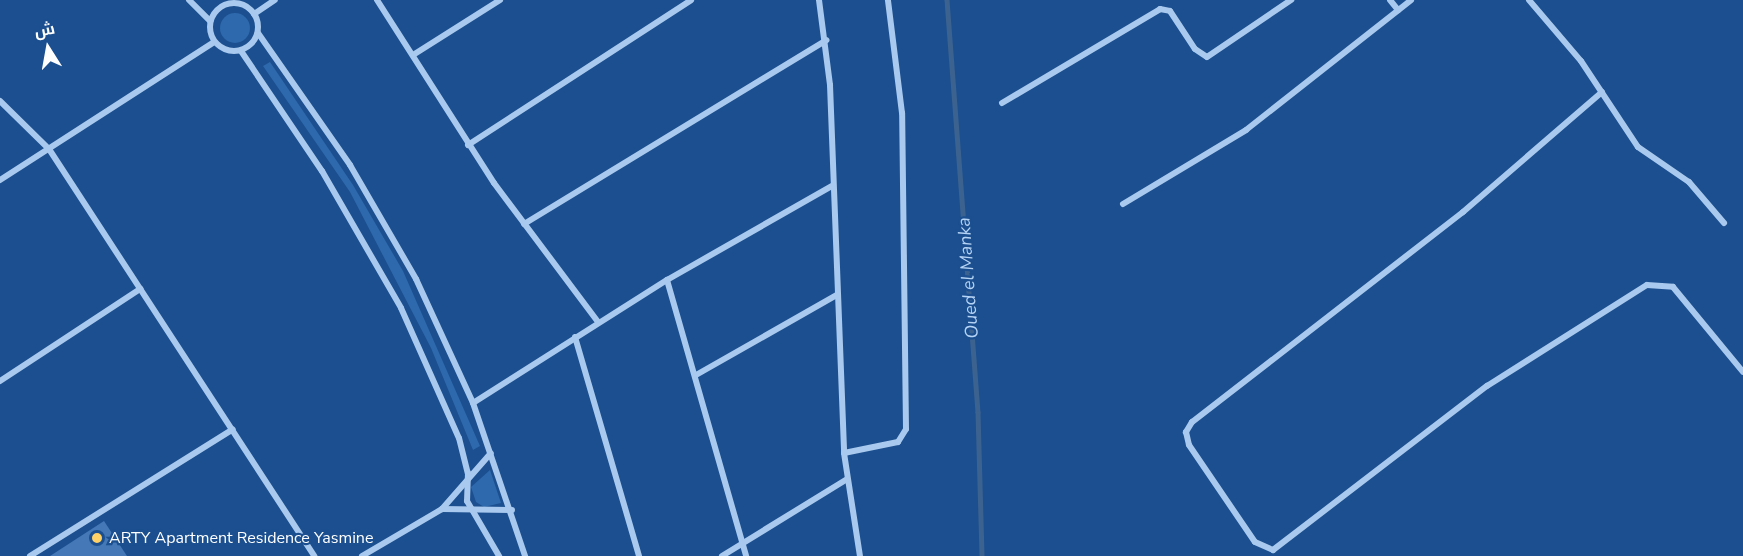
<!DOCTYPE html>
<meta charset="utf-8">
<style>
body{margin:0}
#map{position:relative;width:1743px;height:556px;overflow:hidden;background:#1b4f8f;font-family:"Nunito Sans",Cairo,sans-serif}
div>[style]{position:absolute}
.green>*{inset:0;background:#2e69ad}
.round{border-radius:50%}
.stream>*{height:4.5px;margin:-2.25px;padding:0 2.25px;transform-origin:2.25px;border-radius:2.25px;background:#3c6290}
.building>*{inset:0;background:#4478b7}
.street>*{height:6px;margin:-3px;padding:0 3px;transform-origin:3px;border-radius:3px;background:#a9c9ee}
.street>.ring{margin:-3px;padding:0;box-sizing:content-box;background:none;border:6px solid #a9c9ee;border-radius:50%}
.dots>*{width:16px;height:16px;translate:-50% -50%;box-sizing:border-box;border:3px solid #1b4f8f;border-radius:50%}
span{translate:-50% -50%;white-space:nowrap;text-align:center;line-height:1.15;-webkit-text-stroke:4.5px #1b4f8f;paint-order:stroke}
.poi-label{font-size:16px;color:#fff}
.left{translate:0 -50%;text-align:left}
.water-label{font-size:18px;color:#b5d3f5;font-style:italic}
.north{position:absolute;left:18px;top:18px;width:60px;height:60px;-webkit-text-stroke:4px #1b4f8f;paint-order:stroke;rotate:349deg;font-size:16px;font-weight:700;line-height:24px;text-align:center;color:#fff}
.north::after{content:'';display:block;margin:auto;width:21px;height:27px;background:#fff;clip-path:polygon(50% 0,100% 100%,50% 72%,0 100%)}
</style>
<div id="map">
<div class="green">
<div class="round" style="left:220px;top:13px;width:30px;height:30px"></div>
<div style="clip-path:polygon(270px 62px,353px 185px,403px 271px,480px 446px,473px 450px,431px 348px,350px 192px,263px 66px)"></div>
<div style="clip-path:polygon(490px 470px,501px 503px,484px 507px,476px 502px,471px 487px)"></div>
</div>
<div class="stream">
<div style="left:947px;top:0;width:413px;rotate:85.7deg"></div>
<div style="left:978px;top:412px;width:144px;rotate:88.4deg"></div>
</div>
<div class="building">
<div style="clip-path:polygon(104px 521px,127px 556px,50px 556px)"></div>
</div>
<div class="street">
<div style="left:189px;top:0;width:30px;rotate:45deg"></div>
<div style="left:377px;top:0;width:217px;rotate:57.4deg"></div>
<div style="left:494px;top:183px;width:174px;rotate:53.2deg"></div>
<div style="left:819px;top:0;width:86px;rotate:82.6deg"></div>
<div style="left:830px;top:85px;width:368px;rotate:87.8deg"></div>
<div style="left:844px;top:453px;width:104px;rotate:81.2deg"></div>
<div style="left:1390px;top:0;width:13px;rotate:51deg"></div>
<div style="left:1529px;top:0;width:80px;rotate:49.6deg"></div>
<div style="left:1581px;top:61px;width:103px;rotate:56.5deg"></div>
<div style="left:1638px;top:147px;width:62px;rotate:34.5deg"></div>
<div style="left:1689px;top:182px;width:54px;rotate:49.5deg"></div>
<div class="ring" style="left:210px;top:3px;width:42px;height:42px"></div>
<div style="left:254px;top:14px;width:25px;rotate:-34deg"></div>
<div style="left:258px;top:33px;width:161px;rotate:55.1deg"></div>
<div style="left:350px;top:165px;width:132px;rotate:59.9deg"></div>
<div style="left:416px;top:279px;width:136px;rotate:65.3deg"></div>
<div style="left:473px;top:403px;width:162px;rotate:71.2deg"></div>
<div style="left:241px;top:51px;width:145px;rotate:56deg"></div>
<div style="left:322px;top:171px;width:158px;rotate:60deg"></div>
<div style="left:401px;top:308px;width:142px;rotate:66deg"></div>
<div style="left:459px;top:438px;width:36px;rotate:76deg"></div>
<div style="left:468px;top:473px;width:28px;rotate:92deg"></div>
<div style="left:467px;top:501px;width:64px;rotate:59.8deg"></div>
<div style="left:413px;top:55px;width:103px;rotate:-32.3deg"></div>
<div style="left:1602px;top:92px;width:184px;rotate:139.2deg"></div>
<div style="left:1463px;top:212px;width:343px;rotate:142.2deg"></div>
<div style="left:1192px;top:422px;width:12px;rotate:121deg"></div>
<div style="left:1186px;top:432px;width:13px;rotate:77deg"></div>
<div style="left:1189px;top:445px;width:117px;rotate:55.8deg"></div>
<div style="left:1255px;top:542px;width:20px;rotate:24deg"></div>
<div style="left:1273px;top:550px;width:270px;rotate:-37.5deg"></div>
<div style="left:1487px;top:386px;width:189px;rotate:-32.3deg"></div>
<div style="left:1647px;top:285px;width:26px;rotate:4deg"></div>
<div style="left:1673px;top:287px;width:110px;rotate:50.5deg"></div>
<div style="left:0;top:101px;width:69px;rotate:44.4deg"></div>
<div style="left:49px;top:149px;width:486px;rotate:56.9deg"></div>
<div style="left:1002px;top:103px;width:184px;rotate:-30.7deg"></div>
<div style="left:1160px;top:9px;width:10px;rotate:11deg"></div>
<div style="left:1170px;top:11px;width:45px;rotate:56.7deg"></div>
<div style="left:1195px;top:49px;width:14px;rotate:34deg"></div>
<div style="left:1207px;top:57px;width:102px;rotate:-34.2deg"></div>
<div style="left:468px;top:145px;width:266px;rotate:-33deg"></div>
<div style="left:0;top:180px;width:255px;rotate:-32.8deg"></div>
<div style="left:1123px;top:204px;width:144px;rotate:-31deg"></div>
<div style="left:1246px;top:130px;width:210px;rotate:-38.2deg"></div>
<div style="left:524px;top:224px;width:354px;rotate:-31.3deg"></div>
<div style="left:667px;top:280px;width:287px;rotate:74deg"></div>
<div style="left:575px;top:337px;width:228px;rotate:73.7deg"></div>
<div style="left:696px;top:375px;width:162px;rotate:-29.6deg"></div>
<div style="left:0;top:381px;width:168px;rotate:-33.3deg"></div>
<div style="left:473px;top:403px;width:230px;rotate:-32.4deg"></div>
<div style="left:667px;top:280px;width:190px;rotate:-29.7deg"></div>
<div style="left:844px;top:453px;width:55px;rotate:-11.5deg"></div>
<div style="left:898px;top:442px;width:15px;rotate:-58deg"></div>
<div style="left:906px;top:429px;width:316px;rotate:-90.7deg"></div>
<div style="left:902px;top:113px;width:114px;rotate:-97.1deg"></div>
<div style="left:442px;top:509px;width:70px;rotate:0.8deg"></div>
<div style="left:30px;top:556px;width:239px;rotate:-32deg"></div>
<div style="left:362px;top:556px;width:93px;rotate:-30.4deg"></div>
<div style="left:442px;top:509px;width:74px;rotate:-48.8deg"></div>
<div style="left:722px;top:556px;width:147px;rotate:-31.6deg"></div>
</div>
<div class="dots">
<div style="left:97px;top:538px;background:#ffd166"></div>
</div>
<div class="poi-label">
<span class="left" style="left:109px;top:538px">ARTY Apartment Residence Yasmine</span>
</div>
<div class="water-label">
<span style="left:968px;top:278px;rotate:-94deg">Oued el Manka</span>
</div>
<div class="north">ش</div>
</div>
